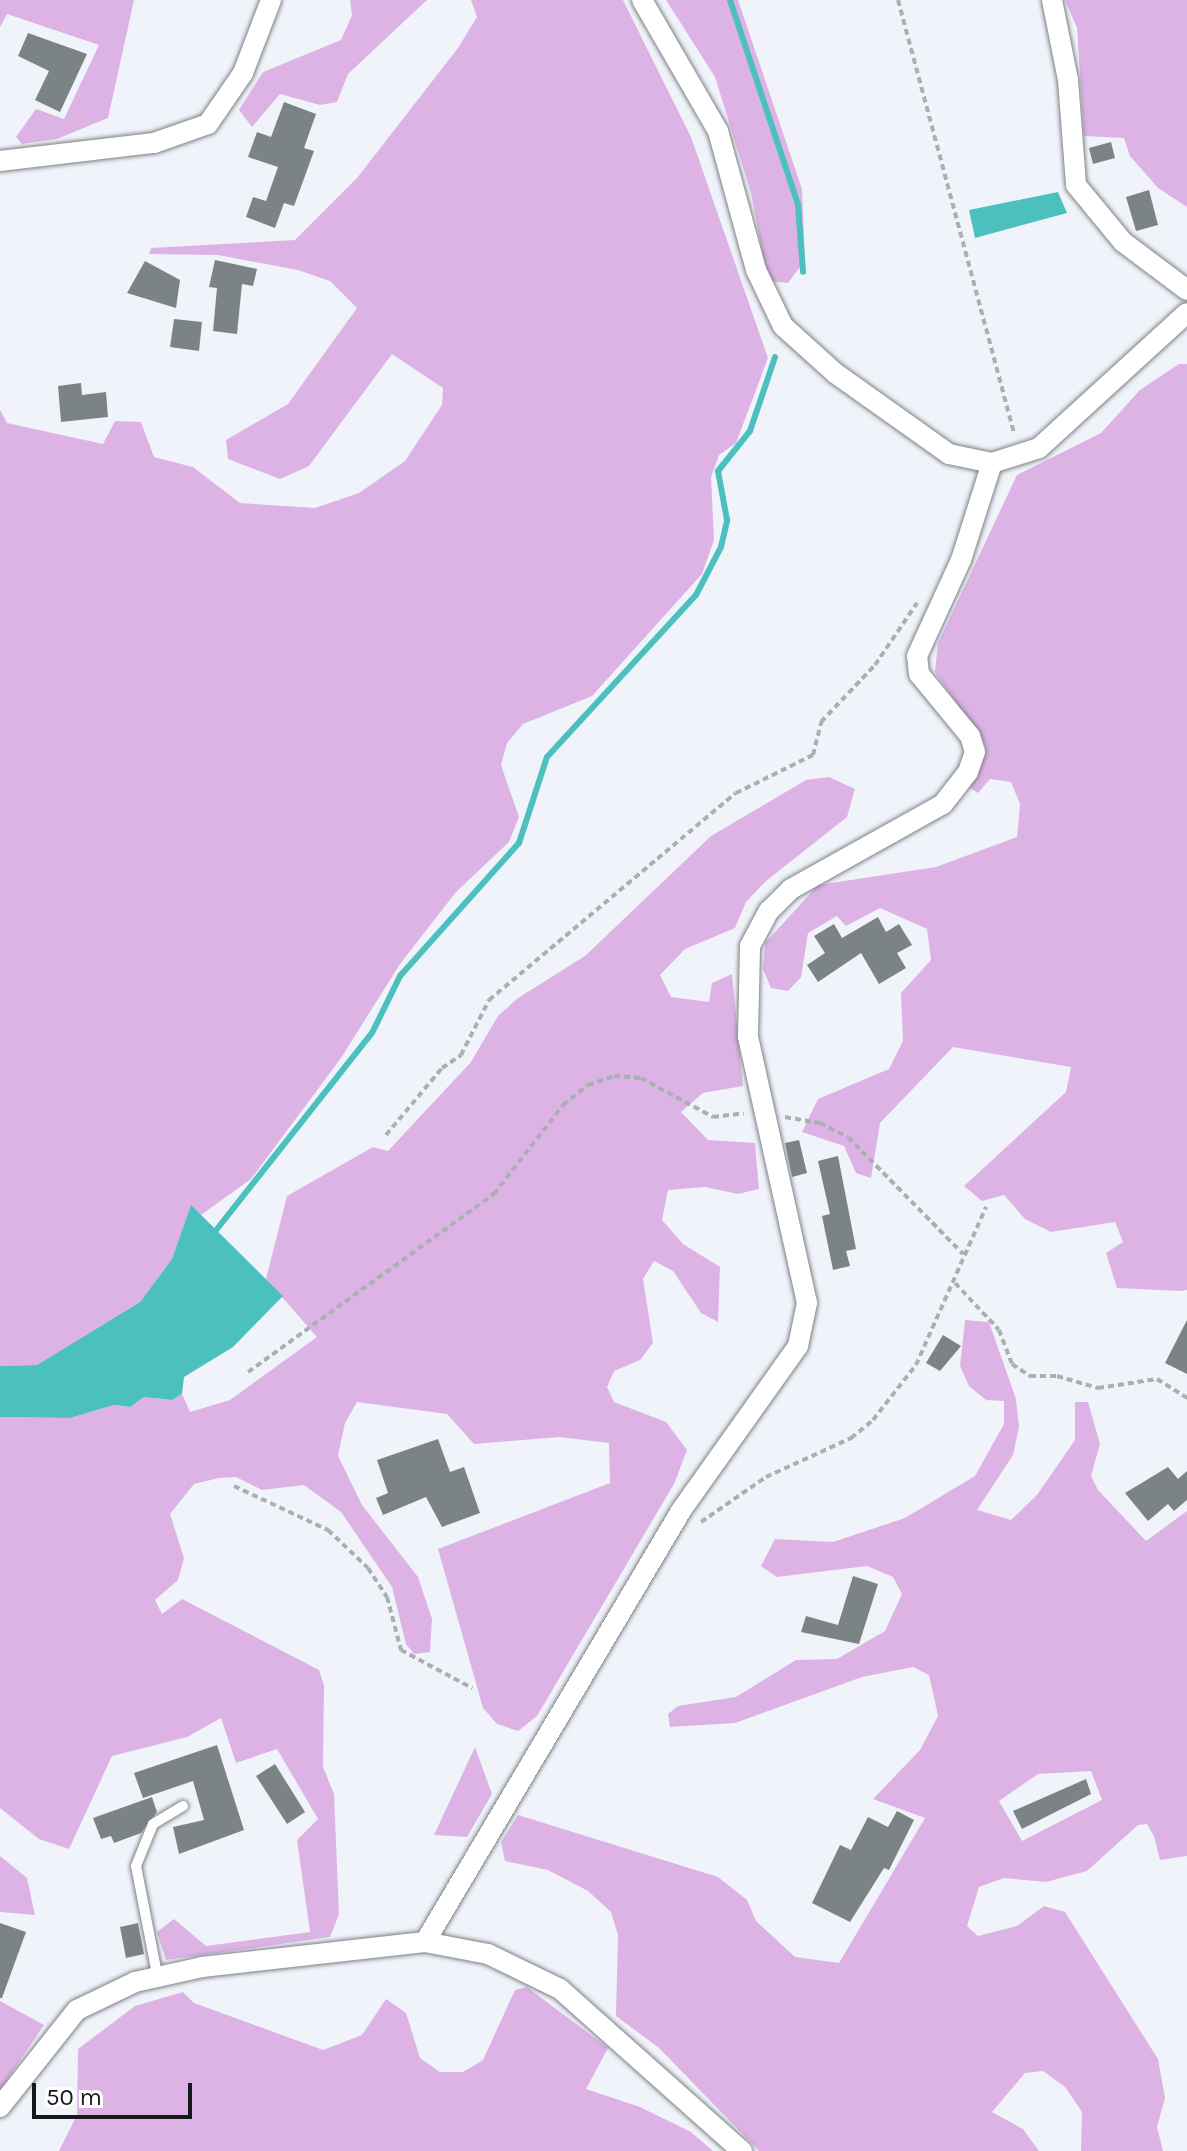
<!DOCTYPE html>
<style>
body{margin:0}
#map{position:relative;width:1187px;height:2151px;overflow:hidden;background:#f0f4fa;font-family:Karla,sans-serif}
div>[style]{position:absolute}
.green>*{inset:0;background:#ddb3e5}
.water>*{inset:0;background:#4cc0bf}
.stream>*{height:6px;margin:-3px;padding:0 3px;transform-origin:3px;border-radius:3px;background:#4cc0bf}
.building>*{inset:0;background:#7c8385}
.path>*{height:4px;margin-top:-2px;transform-origin:0;background:repeating-linear-gradient(90deg,#abafb3 0 6px,transparent 0 10px)}
.roads{filter:drop-shadow(0 0 2px #7e8187) drop-shadow(0 0 2px #7e8187)}
.service>*{height:10px;margin:-5px;padding:0 5px;transform-origin:5px;border-radius:5px;background:#fff}
.minor>*{height:20px;margin:-10px;padding:0 10px;transform-origin:10px;border-radius:10px;background:#fff}
span{translate:-50% -50%;white-space:nowrap;text-align:center;line-height:1.15;-webkit-text-stroke:6px #fff;paint-order:stroke}
.scale{position:absolute;left:32px;top:2083px;width:160px;height:36px;box-sizing:border-box;border:4px solid #17191b;border-top:0;padding-left:10px;font-size:24px;line-height:28px;white-space:nowrap;color:#17191b;-webkit-text-stroke:6px #fff;paint-order:stroke}
</style>
<div id="map">
<div class="green">
<div style="clip-path:polygon(0 0,134px 0,108px 118px,57px 139px,22px 144px,16px 137px,36px 109px,64px 119px,99px 45px,7px 14px,0 27px)"></div>
<div style="clip-path:polygon(350px 0,427px 0,348px 74px,337px 102px,320px 105px,280px 94px,252px 127px,239px 110px,263px 72px,341px 40px,352px 15px)"></div>
<div style="clip-path:polygon(471px 0,623px 0,691px 137px,768px 358px,736px 443px,719px 455px,711px 477px,714px 540px,702px 574px,592px 696px,523px 724px,507px 743px,501px 765px,519px 817px,509px 842px,456px 892px,400px 964px,341px 1058px,251px 1179px,201px 1215px,191px 1206px,172px 1259px,140px 1302px,37px 1365px,0 1366px,0 410px,7px 423px,103px 444px,115px 421px,141px 422px,154px 457px,193px 467px,240px 503px,315px 508px,359px 493px,405px 461px,442px 405px,443px 388px,392px 354px,309px 466px,280px 479px,228px 459px,226px 440px,288px 404px,357px 308px,330px 281px,298px 270px,218px 255px,149px 254px,151px 248px,295px 240px,357px 178px,458px 48px,477px 17px)"></div>
<div style="clip-path:polygon(666px 0,738px 0,802px 189px,805px 260px,788px 283px,768px 281px,751px 193px,715px 77px)"></div>
<div style="clip-path:polygon(1065px 0,1187px 0,1187px 207px,1158px 188px,1130px 156px,1124px 138px,1084px 136px,1077px 28px)"></div>
<div style="clip-path:polygon(1179px 364px,1187px 364px,1187px 1290px,1180px 1291px,1117px 1288px,1106px 1253px,1123px 1242px,1115px 1222px,1051px 1232px,1025px 1219px,1004px 1195px,982px 1201px,964px 1186px,1066px 1092px,1071px 1067px,953px 1047px,880px 1123px,871px 1178px,856px 1173px,844px 1146px,802px 1132px,818px 1099px,889px 1069px,903px 1041px,901px 993px,931px 960px,927px 929px,880px 908px,846px 926px,837px 916px,808px 933px,801px 977px,788px 991px,771px 988px,763px 969px,765px 943px,818px 885px,936px 867px,1017px 837px,1020px 804px,1011px 782px,990px 779px,978px 793px,970px 788px,986px 747px,935px 672px,938px 643px,1017px 475px,1101px 433px,1140px 390px)"></div>
<div style="clip-path:polygon(829px 777px,855px 789px,847px 817px,766px 881px,746px 902px,735px 928px,685px 949px,660px 975px,671px 997px,709px 1002px,712px 983px,732px 974px,743px 1086px,703px 1093px,681px 1112px,708px 1140px,755px 1143px,759px 1189px,738px 1194px,705px 1187px,668px 1190px,662px 1220px,683px 1244px,720px 1267px,718px 1322px,701px 1313px,673px 1271px,654px 1261px,643px 1279px,653px 1343px,640px 1360px,614px 1371px,607px 1387px,614px 1402px,666px 1422px,687px 1450px,674px 1484px,537px 1716px,518px 1731px,497px 1724px,483px 1708px,438px 1549px,610px 1483px,609px 1443px,559px 1437px,474px 1444px,447px 1414px,357px 1402px,345px 1423px,338px 1456px,362px 1505px,418px 1577px,432px 1619px,430px 1652px,414px 1654px,406px 1644px,392px 1587px,341px 1512px,304px 1485px,262px 1490px,236px 1477px,219px 1478px,194px 1484px,170px 1514px,184px 1558px,178px 1580px,155px 1600px,162px 1614px,182px 1599px,319px 1670px,324px 1685px,323px 1767px,334px 1794px,339px 1914px,330px 1937px,166px 1960px,157px 1932px,174px 1919px,206px 1946px,310px 1932px,297px 1840px,318px 1819px,277px 1749px,236px 1763px,221px 1718px,187px 1737px,112px 1756px,69px 1849px,39px 1839px,0 1808px,0 1417px,70px 1418px,114px 1405px,130px 1407px,144px 1397px,172px 1400px,182px 1394px,190px 1412px,230px 1400px,317px 1337px,266px 1279px,287px 1196px,373px 1147px,388px 1151px,471px 1062px,498px 1016px,518px 998px,585px 956px,711px 836px,806px 780px)"></div>
<div style="clip-path:polygon(evenodd,965px 1320px,989px 1322px,1016px 1399px,1019px 1427px,1013px 1455px,977px 1510px,1011px 1520px,1037px 1495px,1075px 1440px,1075px 1402px,1088px 1402px,1100px 1444px,1091px 1476px,1098px 1490px,1146px 1541px,1187px 1511px,1187px 1856px,1160px 1860px,1154px 1836px,1147px 1824px,1138px 1825px,1087px 1871px,1046px 1882px,1004px 1878px,979px 1887px,967px 1926px,978px 1936px,1017px 1926px,1044px 1906px,1065px 1912px,1158px 2059px,1165px 2098px,1157px 2127px,1163px 2151px,1081px 2151px,1082px 2112px,1065px 2087px,1043px 2071px,1025px 2073px,992px 2112px,1023px 2129px,1039px 2151px,759px 2151px,659px 2048px,616px 2016px,618px 1935px,611px 1912px,588px 1891px,548px 1870px,505px 1861px,501px 1842px,518px 1815px,718px 1877px,747px 1900px,756px 1921px,795px 1957px,839px 1963px,925px 1818px,873px 1799px,920px 1750px,938px 1716px,929px 1675px,913px 1667px,862px 1677px,735px 1723px,670px 1727px,668px 1714px,678px 1706px,736px 1697px,796px 1660px,837px 1659px,885px 1631px,902px 1594px,893px 1577px,867px 1566px,777px 1577px,761px 1566px,775px 1539px,833px 1542px,905px 1518px,975px 1476px,1004px 1424px,1004px 1401px,986px 1400px,969px 1386px,960px 1366px,965px 1320px,1091px 1771px,1102px 1800px,1022px 1841px,999px 1801px,1038px 1774px,1091px 1771px)"></div>
<div style="clip-path:polygon(475px 1747px,492px 1794px,467px 1837px,434px 1835px)"></div>
<div style="clip-path:polygon(0 1856px,27px 1878px,35px 1915px,0 1912px)"></div>
<div style="clip-path:polygon(527px 1987px,608px 2048px,586px 2089px,640px 2107px,691px 2132px,713px 2151px,59px 2151px,77px 2115px,78px 2049px,135px 2006px,183px 1992px,194px 2003px,323px 2050px,362px 2035px,386px 1999px,406px 2013px,420px 2058px,440px 2072px,463px 2072px,483px 2060px,515px 1990px)"></div>
<div style="clip-path:polygon(0 2001px,44px 2025px,0 2090px)"></div>
</div>
<div class="water">
<div style="clip-path:polygon(1058px 192px,1067px 213px,975px 238px,969px 210px)"></div>
<div style="clip-path:polygon(191px 1205px,283px 1296px,233px 1347px,184px 1377px,182px 1394px,172px 1400px,144px 1397px,130px 1407px,114px 1405px,70px 1418px,0 1417px,0 1366px,37px 1365px,140px 1302px,172px 1259px)"></div>
</div>
<div class="stream">
<div style="left:730px;top:0;width:216px;rotate:71.6deg"></div>
<div style="left:798px;top:205px;width:67px;rotate:85.7deg"></div>
<div style="left:217px;top:1229px;width:250px;rotate:-51.7deg"></div>
<div style="left:372px;top:1033px;width:64px;rotate:-63.8deg"></div>
<div style="left:400px;top:976px;width:178px;rotate:-48.2deg"></div>
<div style="left:519px;top:843px;width:90px;rotate:-72deg"></div>
<div style="left:547px;top:757px;width:220px;rotate:-47.4deg"></div>
<div style="left:696px;top:595px;width:54px;rotate:-62.5deg"></div>
<div style="left:721px;top:547px;width:28px;rotate:-77deg"></div>
<div style="left:727px;top:520px;width:50px;rotate:-100.4deg"></div>
<div style="left:718px;top:471px;width:51px;rotate:-51.3deg"></div>
<div style="left:750px;top:431px;width:78px;rotate:-71.3deg"></div>
</div>
<div class="building">
<div style="clip-path:polygon(28px 33px,87px 54px,60px 112px,35px 100px,49px 71px,18px 56px)"></div>
<div style="clip-path:polygon(284px 102px,316px 114px,304px 148px,314px 151px,294px 206px,284px 203px,275px 228px,246px 217px,253px 197px,266px 201px,278px 167px,248px 157px,257px 132px,271px 137px)"></div>
<div style="clip-path:polygon(1111px 142px,1115px 158px,1093px 164px,1089px 148px)"></div>
<div style="clip-path:polygon(1149px 190px,1158px 225px,1136px 231px,1126px 197px)"></div>
<div style="clip-path:polygon(215px 260px,257px 269px,253px 286px,242px 284px,237px 334px,213px 331px,217px 288px,209px 287px)"></div>
<div style="clip-path:polygon(145px 261px,180px 280px,176px 308px,127px 293px)"></div>
<div style="clip-path:polygon(174px 319px,202px 322px,199px 351px,170px 347px)"></div>
<div style="clip-path:polygon(81px 383px,82px 395px,106px 392px,108px 417px,61px 422px,58px 386px)"></div>
<div style="clip-path:polygon(878px 917px,886px 932px,899px 924px,912px 945px,897px 953px,906px 968px,879px 984px,861px 953px,818px 982px,807px 965px,825px 953px,814px 936px,834px 924px,842px 938px)"></div>
<div style="clip-path:polygon(799px 1140px,807px 1173px,792px 1177px,785px 1143px)"></div>
<div style="clip-path:polygon(838px 1156px,856px 1249px,846px 1251px,850px 1266px,833px 1270px,822px 1216px,830px 1214px,818px 1161px)"></div>
<div style="clip-path:polygon(1187px 1320px,1187px 1374px,1165px 1363px)"></div>
<div style="clip-path:polygon(943px 1335px,961px 1346px,940px 1371px,926px 1363px)"></div>
<div style="clip-path:polygon(438px 1439px,450px 1472px,464px 1467px,480px 1513px,442px 1527px,426px 1497px,383px 1515px,376px 1498px,388px 1493px,377px 1460px)"></div>
<div style="clip-path:polygon(1168px 1467px,1178px 1479px,1187px 1471px,1187px 1500px,1174px 1511px,1168px 1504px,1148px 1521px,1125px 1493px)"></div>
<div style="clip-path:polygon(853px 1576px,878px 1584px,859px 1644px,801px 1632px,806px 1616px,838px 1625px)"></div>
<div style="clip-path:polygon(217px 1745px,244px 1830px,179px 1854px,173px 1827px,204px 1820px,193px 1781px,143px 1798px,134px 1773px)"></div>
<div style="clip-path:polygon(275px 1764px,305px 1812px,287px 1824px,256px 1776px)"></div>
<div style="clip-path:polygon(1086px 1779px,1091px 1794px,1022px 1829px,1013px 1811px)"></div>
<div style="clip-path:polygon(152px 1797px,157px 1812px,141px 1833px,114px 1843px,111px 1836px,101px 1839px,93px 1818px)"></div>
<div style="clip-path:polygon(897px 1811px,914px 1820px,889px 1870px,884px 1868px,850px 1922px,812px 1903px,840px 1845px,851px 1850px,868px 1817px,888px 1827px)"></div>
<div style="clip-path:polygon(0 1923px,26px 1932px,2px 1998px,0 1998px)"></div>
<div style="clip-path:polygon(138px 1923px,144px 1954px,126px 1958px,120px 1927px)"></div>
</div>
<div class="path">
<div style="left:898px;top:0;width:449px;rotate:75deg"></div>
<div style="left:785px;top:1117px;width:36px;rotate:10deg"></div>
<div style="left:820px;top:1123px;width:31px;rotate:27deg"></div>
<div style="left:848px;top:1137px;width:164px;rotate:45.5deg"></div>
<div style="left:386px;top:1135px;width:87px;rotate:-50.1deg"></div>
<div style="left:442px;top:1068px;width:23px;rotate:-34deg"></div>
<div style="left:461px;top:1055px;width:62px;rotate:-63deg"></div>
<div style="left:489px;top:1000px;width:322px;rotate:-40deg"></div>
<div style="left:736px;top:793px;width:86px;rotate:-26.3deg"></div>
<div style="left:813px;top:755px;width:34px;rotate:-76deg"></div>
<div style="left:821px;top:722px;width:79px;rotate:-46.5deg"></div>
<div style="left:875px;top:665px;width:75px;rotate:-55.9deg"></div>
<div style="left:955px;top:1283px;width:64px;rotate:46.9deg"></div>
<div style="left:999px;top:1330px;width:36px;rotate:69deg"></div>
<div style="left:1012px;top:1364px;width:22px;rotate:34deg"></div>
<div style="left:1030px;top:1376px;width:27px"></div>
<div style="left:1057px;top:1376px;width:43px;rotate:16.3deg"></div>
<div style="left:1098px;top:1388px;width:60px;rotate:-8.7deg"></div>
<div style="left:1157px;top:1379px;width:36px;rotate:32deg"></div>
<div style="left:248px;top:1372px;width:304px;rotate:-35.9deg"></div>
<div style="left:494px;top:1194px;width:113px;rotate:-52.2deg"></div>
<div style="left:563px;top:1105px;width:32px;rotate:-39deg"></div>
<div style="left:588px;top:1085px;width:28px;rotate:-19deg"></div>
<div style="left:614px;top:1076px;width:27px;rotate:4deg"></div>
<div style="left:641px;top:1078px;width:82px;rotate:28.4deg"></div>
<div style="left:713px;top:1117px;width:31px;rotate:-7deg"></div>
<div style="left:234px;top:1486px;width:104px;rotate:25.1deg"></div>
<div style="left:328px;top:1530px;width:55px;rotate:43.5deg"></div>
<div style="left:368px;top:1568px;width:35px;rotate:57deg"></div>
<div style="left:387px;top:1597px;width:55px;rotate:75.2deg"></div>
<div style="left:401px;top:1650px;width:81px;rotate:28.2deg"></div>
<div style="left:701px;top:1522px;width:79px;rotate:-34.7deg"></div>
<div style="left:766px;top:1477px;width:94px;rotate:-24.6deg"></div>
<div style="left:851px;top:1438px;width:28px;rotate:-39deg"></div>
<div style="left:873px;top:1420px;width:70px;rotate:-52deg"></div>
<div style="left:916px;top:1365px;width:173px;rotate:-66.1deg"></div>
</div>
<div class="roads">
<div class="service">
<div style="left:157px;top:1974px;width:110px;rotate:-101deg"></div>
<div style="left:136px;top:1866px;width:45px;rotate:-68deg"></div>
<div style="left:153px;top:1824px;width:35px;rotate:-31deg"></div>
</div>
<div class="minor">
<div style="left:642px;top:0;width:151px;rotate:59.9deg"></div>
<div style="left:718px;top:131px;width:144px;rotate:74.7deg"></div>
<div style="left:756px;top:270px;width:62px;rotate:64.3deg"></div>
<div style="left:783px;top:326px;width:70px;rotate:42.1deg"></div>
<div style="left:835px;top:373px;width:140px;rotate:35.4deg"></div>
<div style="left:949px;top:454px;width:44px;rotate:11.8deg"></div>
<div style="left:992px;top:463px;width:49px;rotate:-17.7deg"></div>
<div style="left:1039px;top:448px;width:200px;rotate:-42.4deg"></div>
<div style="left:1052px;top:0;width:82px;rotate:78.7deg"></div>
<div style="left:1068px;top:80px;width:105px;rotate:85.6deg"></div>
<div style="left:1076px;top:185px;width:74px;rotate:50.5deg"></div>
<div style="left:1123px;top:242px;width:80px;rotate:36.9deg"></div>
<div style="left:0;top:161px;width:155px;rotate:-6.7deg"></div>
<div style="left:154px;top:143px;width:57px;rotate:-19.4deg"></div>
<div style="left:208px;top:124px;width:62px;rotate:-55.5deg"></div>
<div style="left:243px;top:73px;width:78px;rotate:-69deg"></div>
<div style="left:425px;top:1942px;width:500px;rotate:-59.3deg"></div>
<div style="left:680px;top:1512px;width:204px;rotate:-54.6deg"></div>
<div style="left:798px;top:1346px;width:44px;rotate:-78.2deg"></div>
<div style="left:807px;top:1303px;width:273px;rotate:-102.5deg"></div>
<div style="left:748px;top:1036px;width:90px;rotate:-88.7deg"></div>
<div style="left:750px;top:946px;width:40px;rotate:-62deg"></div>
<div style="left:769px;top:911px;width:31px;rotate:-45deg"></div>
<div style="left:791px;top:889px;width:174px;rotate:-29.2deg"></div>
<div style="left:943px;top:804px;width:41px;rotate:-52deg"></div>
<div style="left:968px;top:772px;width:21px;rotate:-71deg"></div>
<div style="left:975px;top:752px;width:17px;rotate:-107deg"></div>
<div style="left:970px;top:736px;width:80px;rotate:-129.4deg"></div>
<div style="left:919px;top:674px;width:18px;rotate:-96deg"></div>
<div style="left:917px;top:656px;width:106px;rotate:-65.4deg"></div>
<div style="left:961px;top:560px;width:102px;rotate:-72.3deg"></div>
<div style="left:0;top:2107px;width:124px;rotate:-51.6deg"></div>
<div style="left:77px;top:2010px;width:64px;rotate:-25.8deg"></div>
<div style="left:135px;top:1982px;width:69px;rotate:-12.6deg"></div>
<div style="left:202px;top:1967px;width:224px;rotate:-6.4deg"></div>
<div style="left:425px;top:1942px;width:64px;rotate:10.8deg"></div>
<div style="left:488px;top:1954px;width:80px;rotate:25.9deg"></div>
<div style="left:560px;top:1989px;width:244px;rotate:41.7deg"></div>
</div>
</div>
<div class="scale">50 m</div>
</div>
